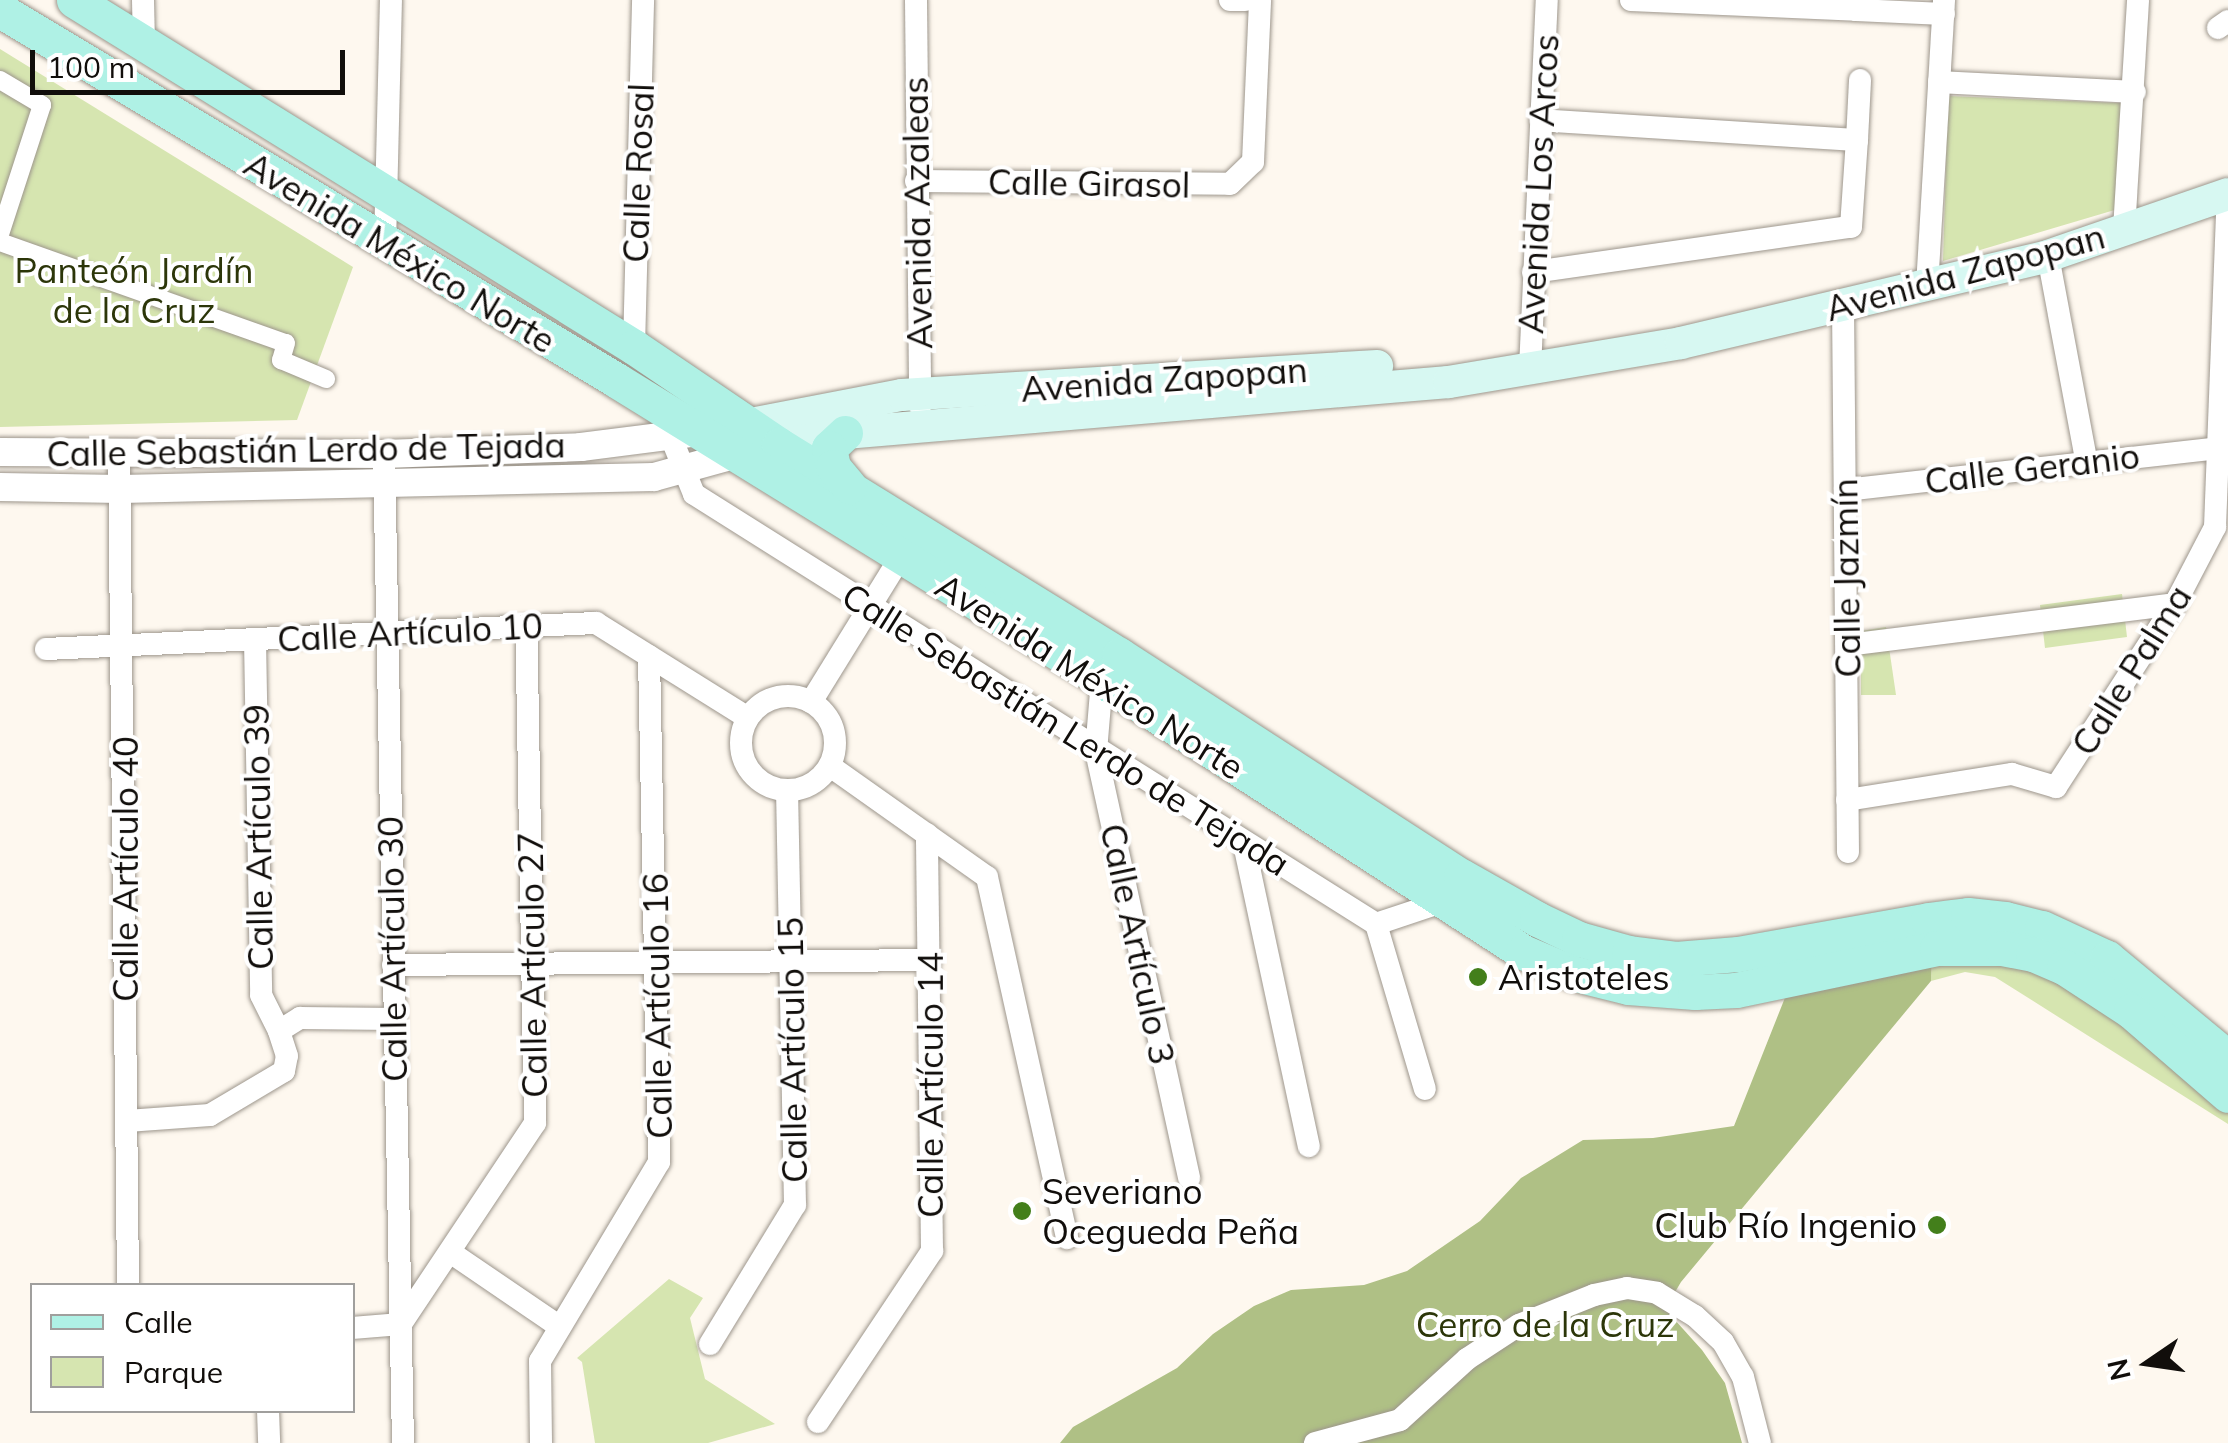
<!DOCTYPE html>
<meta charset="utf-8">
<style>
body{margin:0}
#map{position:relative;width:2228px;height:1443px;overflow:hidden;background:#fef8ef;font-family:Mulish,sans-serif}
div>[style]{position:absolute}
.green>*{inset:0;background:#d6e5b0}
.forest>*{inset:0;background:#afc085}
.roads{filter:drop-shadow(0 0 2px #9d968c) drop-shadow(0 0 2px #9d968c)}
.pedestrian>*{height:18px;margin:-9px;padding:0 9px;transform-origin:9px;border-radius:9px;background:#fff}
.minor>*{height:22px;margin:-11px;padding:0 11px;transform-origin:11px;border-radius:11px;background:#fff}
.minor>.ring{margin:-11px;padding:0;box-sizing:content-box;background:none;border:22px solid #fff;border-radius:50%}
.tertiary>*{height:28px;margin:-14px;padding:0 14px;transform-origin:14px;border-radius:14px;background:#fff}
.secondary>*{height:32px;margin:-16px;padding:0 16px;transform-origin:16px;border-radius:16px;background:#d7f8f2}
.primary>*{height:35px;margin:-17.5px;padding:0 17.5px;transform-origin:17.5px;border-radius:17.5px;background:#aff1e5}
.dots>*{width:28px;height:28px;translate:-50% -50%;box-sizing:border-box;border:5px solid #fff;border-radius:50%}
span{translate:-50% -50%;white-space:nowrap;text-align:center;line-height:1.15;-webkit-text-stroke:8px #fff;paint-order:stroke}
.street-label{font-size:35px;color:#110e0b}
.park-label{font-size:35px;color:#2c3609}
.poi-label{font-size:35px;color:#110e0b}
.left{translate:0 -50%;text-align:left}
.right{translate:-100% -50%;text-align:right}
.legend{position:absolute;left:30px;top:1283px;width:325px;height:130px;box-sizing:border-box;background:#fff;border:2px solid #a09f9d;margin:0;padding:12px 18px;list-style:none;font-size:30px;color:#110e0b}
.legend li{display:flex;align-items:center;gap:20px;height:50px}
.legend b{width:50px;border:2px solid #a09f9d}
.north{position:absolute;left:2098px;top:1313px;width:100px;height:100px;-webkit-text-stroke:8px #fff;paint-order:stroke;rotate:257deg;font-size:28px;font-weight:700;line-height:40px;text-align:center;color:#110e0b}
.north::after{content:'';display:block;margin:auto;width:35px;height:45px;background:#110e0b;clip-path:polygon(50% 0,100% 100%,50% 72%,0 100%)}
.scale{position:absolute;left:30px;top:50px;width:315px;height:45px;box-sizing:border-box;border:5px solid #110e0b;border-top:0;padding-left:12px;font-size:30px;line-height:35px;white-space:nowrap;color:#110e0b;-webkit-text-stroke:8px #fff;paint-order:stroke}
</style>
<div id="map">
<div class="green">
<div style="clip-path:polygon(0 49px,353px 267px,297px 420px,0 427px)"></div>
<div style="clip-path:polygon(1948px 96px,2121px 103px,2118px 209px,1943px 261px)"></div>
<div style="clip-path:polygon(2122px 594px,2127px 637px,2045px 648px,2040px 605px)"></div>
<div style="clip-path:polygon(1886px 627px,1896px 695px,1861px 695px,1861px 631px)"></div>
<div style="clip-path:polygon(1961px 954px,2054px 975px,2174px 1065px,2228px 1113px,2228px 1124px,1995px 977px,1965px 972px,1931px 981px,1932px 956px)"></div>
<div style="clip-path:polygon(669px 1279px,703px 1298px,690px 1318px,705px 1379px,775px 1424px,708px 1443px,595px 1443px,582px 1362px,577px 1358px)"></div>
</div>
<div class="forest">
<div style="clip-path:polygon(1932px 956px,1931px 981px,1681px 1282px,1665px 1309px,1702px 1350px,1725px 1383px,1742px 1443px,1060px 1443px,1073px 1427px,1177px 1368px,1213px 1334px,1254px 1306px,1291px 1290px,1364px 1285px,1407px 1271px,1480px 1221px,1521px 1178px,1583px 1140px,1653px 1138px,1734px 1126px,1794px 975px)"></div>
</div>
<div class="roads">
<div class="pedestrian">
<div style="left:0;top:80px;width:49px;rotate:30.8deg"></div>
<div style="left:42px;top:105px;width:136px;rotate:108deg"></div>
<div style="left:0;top:242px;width:303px;rotate:19.5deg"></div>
<div style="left:286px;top:343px;width:18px;rotate:106deg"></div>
<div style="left:281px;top:360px;width:49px;rotate:22.9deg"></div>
</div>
<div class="minor">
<div style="left:143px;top:0;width:43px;rotate:88.7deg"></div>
<div style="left:916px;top:0;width:406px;rotate:89.4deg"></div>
<div style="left:1230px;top:0;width:15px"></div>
<div style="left:1631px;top:0;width:225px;rotate:2.5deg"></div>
<div style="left:1856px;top:10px;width:10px;rotate:-84deg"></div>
<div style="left:1856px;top:10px;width:88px;rotate:2.6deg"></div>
<div style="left:2218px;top:28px;width:12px;rotate:-35deg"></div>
<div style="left:1939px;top:82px;width:196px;rotate:2.9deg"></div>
<div style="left:1857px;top:140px;width:60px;rotate:-87.1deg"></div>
<div style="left:916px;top:181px;width:314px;rotate:0.5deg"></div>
<div style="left:1230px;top:184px;width:32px;rotate:-44deg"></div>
<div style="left:1253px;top:162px;width:162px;rotate:-87.5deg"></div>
<div style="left:2124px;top:230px;width:230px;rotate:-86.5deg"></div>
<div style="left:385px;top:244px;width:244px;rotate:-88.6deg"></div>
<div style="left:2048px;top:256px;width:208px;rotate:79.4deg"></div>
<div style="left:1533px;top:272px;width:321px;rotate:-8.1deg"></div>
<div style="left:1851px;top:227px;width:87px;rotate:-86.1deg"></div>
<div style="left:1857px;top:140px;width:317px;rotate:-176.4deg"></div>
<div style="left:1927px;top:287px;width:288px;rotate:-86.6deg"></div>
<div style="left:1843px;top:304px;width:548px;rotate:89.48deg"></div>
<div style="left:634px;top:347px;width:347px;rotate:-88.5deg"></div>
<div style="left:1530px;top:369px;width:369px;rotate:-87.4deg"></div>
<div style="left:671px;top:437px;width:61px;rotate:68deg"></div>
<div style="left:694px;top:494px;width:806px;rotate:32.23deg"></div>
<div style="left:1376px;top:924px;width:70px;rotate:-18.4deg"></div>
<div style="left:1442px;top:902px;width:9px;rotate:-54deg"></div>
<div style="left:119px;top:453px;width:833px;rotate:89.38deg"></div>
<div style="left:384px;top:454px;width:989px;rotate:88.9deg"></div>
<div style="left:1845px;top:490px;width:376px;rotate:-6.4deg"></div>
<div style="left:255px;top:639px;width:356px;rotate:89deg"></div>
<div style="left:261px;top:995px;width:40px;rotate:63.4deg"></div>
<div style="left:1847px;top:645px;width:331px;rotate:-7.1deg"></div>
<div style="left:46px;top:649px;width:551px;rotate:-2.71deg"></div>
<div style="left:596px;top:623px;width:179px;rotate:32deg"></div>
<div style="left:1107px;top:673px;width:9px;rotate:126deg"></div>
<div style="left:1102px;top:680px;width:71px;rotate:94.8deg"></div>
<div style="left:1096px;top:751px;width:437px;rotate:77.7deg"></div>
<div class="ring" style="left:741px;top:696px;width:72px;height:72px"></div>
<div style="left:811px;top:702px;width:181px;rotate:-58.3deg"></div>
<div style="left:830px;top:766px;width:192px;rotate:35.3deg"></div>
<div style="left:987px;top:877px;width:370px;rotate:77.5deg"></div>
<div style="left:1847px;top:800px;width:167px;rotate:-9deg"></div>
<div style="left:2012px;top:774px;width:46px;rotate:16.5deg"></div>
<div style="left:2056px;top:787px;width:218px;rotate:-57deg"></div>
<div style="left:2175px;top:604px;width:87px;rotate:-62.5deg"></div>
<div style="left:2215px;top:527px;width:333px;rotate:-87.8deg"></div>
<div style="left:1244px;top:844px;width:309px;rotate:77.9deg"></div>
<div style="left:1376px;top:924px;width:172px;rotate:73.5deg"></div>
<div style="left:393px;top:965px;width:537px;rotate:-0.53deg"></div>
<div style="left:127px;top:1121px;width:83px;rotate:-4.1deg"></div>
<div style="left:210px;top:1115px;width:86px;rotate:-30.7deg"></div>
<div style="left:284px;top:1071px;width:15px;rotate:-79deg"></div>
<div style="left:287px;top:1056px;width:26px;rotate:-108deg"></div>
<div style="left:279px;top:1031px;width:25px;rotate:-32deg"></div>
<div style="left:300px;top:1018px;width:94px;rotate:0.6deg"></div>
<div style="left:450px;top:1252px;width:133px;rotate:34.3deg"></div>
<div style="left:352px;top:1328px;width:49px;rotate:-4.7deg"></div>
<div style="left:401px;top:1324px;width:242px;rotate:-56.3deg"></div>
<div style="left:535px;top:1123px;width:496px;rotate:-91deg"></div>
<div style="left:710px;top:1344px;width:163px;rotate:-58.6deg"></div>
<div style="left:795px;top:1205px;width:414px;rotate:-91.1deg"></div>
<div style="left:268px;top:1410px;width:33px;rotate:88deg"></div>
<div style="left:818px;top:1422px;width:206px;rotate:-56.3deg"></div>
<div style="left:932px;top:1251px;width:417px;rotate:-90.7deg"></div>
<div style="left:541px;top:1443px;width:82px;rotate:-90.7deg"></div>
<div style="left:540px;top:1361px;width:232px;rotate:-59.1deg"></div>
<div style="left:659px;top:1162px;width:506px;rotate:-91.13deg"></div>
<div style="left:1315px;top:1443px;width:88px;rotate:-15.1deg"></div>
<div style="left:1400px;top:1420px;width:91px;rotate:-42.3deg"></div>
<div style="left:1467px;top:1359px;width:62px;rotate:-33.2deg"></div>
<div style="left:1519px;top:1325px;width:81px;rotate:-21.8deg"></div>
<div style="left:1594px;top:1295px;width:34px;rotate:-12deg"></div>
<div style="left:1627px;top:1288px;width:30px;rotate:9deg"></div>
<div style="left:1657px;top:1293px;width:44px;rotate:31.2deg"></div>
<div style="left:1695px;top:1316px;width:38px;rotate:43deg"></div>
<div style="left:1723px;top:1342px;width:40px;rotate:60.3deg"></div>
<div style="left:1743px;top:1377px;width:68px;rotate:75.6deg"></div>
</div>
<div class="tertiary">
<div style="left:0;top:452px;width:384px;rotate:0.3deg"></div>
<div style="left:384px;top:454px;width:197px;rotate:-2deg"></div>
<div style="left:581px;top:447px;width:120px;rotate:-7.2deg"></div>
<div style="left:0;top:487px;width:121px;rotate:0.9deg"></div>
<div style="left:121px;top:489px;width:533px;rotate:-1.29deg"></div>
<div style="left:654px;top:477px;width:83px;rotate:-15.4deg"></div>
</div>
<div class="secondary">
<div style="left:730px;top:428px;width:175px;rotate:-10.9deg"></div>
<div style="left:902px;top:395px;width:476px;rotate:-3.5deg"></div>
<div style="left:760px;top:449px;width:86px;rotate:-10.7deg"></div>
<div style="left:845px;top:433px;width:606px;rotate:-4.83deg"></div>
<div style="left:1449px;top:382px;width:235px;rotate:-9.5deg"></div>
<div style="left:1681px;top:343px;width:377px;rotate:-13.3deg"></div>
<div style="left:2048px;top:256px;width:190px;rotate:-19deg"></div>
</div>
<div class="primary">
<div style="left:74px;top:0;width:659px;rotate:31.78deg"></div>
<div style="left:634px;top:347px;width:175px;rotate:34.1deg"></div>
<div style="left:779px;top:445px;width:400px;rotate:31.7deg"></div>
<div style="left:1119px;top:655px;width:407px;rotate:32.9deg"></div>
<div style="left:1461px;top:876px;width:87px;rotate:29.5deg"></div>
<div style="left:1537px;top:919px;width:47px;rotate:25.5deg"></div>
<div style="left:1579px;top:939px;width:52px;rotate:15.6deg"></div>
<div style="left:1629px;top:953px;width:47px;rotate:7.3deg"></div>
<div style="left:1676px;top:959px;width:62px;rotate:-4.6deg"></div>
<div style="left:1738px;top:954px;width:193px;rotate:-10.1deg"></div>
<div style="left:1928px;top:920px;width:40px;rotate:-7.1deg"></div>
<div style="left:1968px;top:915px;width:37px;rotate:6deg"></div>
<div style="left:2005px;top:919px;width:38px;rotate:14deg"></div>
<div style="left:2042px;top:928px;width:72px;rotate:24.8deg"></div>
<div style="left:2107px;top:958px;width:157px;rotate:39.6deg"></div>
<div style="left:0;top:10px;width:719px;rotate:30.99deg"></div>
<div style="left:616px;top:380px;width:571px;rotate:31.69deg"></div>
<div style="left:1102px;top:680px;width:501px;rotate:32.87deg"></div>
<div style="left:1523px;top:952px;width:53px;rotate:23.2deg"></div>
<div style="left:1572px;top:973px;width:58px;rotate:14deg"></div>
<div style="left:1628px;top:987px;width:67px;rotate:4.3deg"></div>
<div style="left:1695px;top:992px;width:41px;rotate:-2.8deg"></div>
<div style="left:1736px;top:990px;width:205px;rotate:-11.8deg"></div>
<div style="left:1937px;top:948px;width:65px"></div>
<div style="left:2002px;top:948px;width:32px;rotate:11deg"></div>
<div style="left:2033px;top:954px;width:34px;rotate:23deg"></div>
<div style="left:2064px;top:967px;width:80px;rotate:33.3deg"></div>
<div style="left:2131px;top:1011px;width:128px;rotate:40.9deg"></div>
<div style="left:845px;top:433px;width:22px;rotate:137deg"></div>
<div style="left:829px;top:448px;width:19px;rotate:78deg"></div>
<div style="left:833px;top:467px;width:25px;rotate:50deg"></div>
</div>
</div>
<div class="dots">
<div style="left:1478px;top:977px;background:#437f1b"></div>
<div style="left:1022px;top:1211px;background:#437f1b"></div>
<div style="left:1937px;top:1225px;background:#437f1b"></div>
</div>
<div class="street-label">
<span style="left:638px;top:173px;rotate:-88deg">Calle Rosal</span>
<span style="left:1089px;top:183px;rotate:1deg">Calle Girasol</span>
<span style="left:1538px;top:184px;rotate:-87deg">Avenida Los Arcos</span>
<span style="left:917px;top:213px;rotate:-91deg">Avenida Azaleas</span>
<span style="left:400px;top:252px;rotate:31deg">Avenida México Norte</span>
<span style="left:1965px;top:272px;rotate:-15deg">Avenida Zapopan</span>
<span style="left:1164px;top:379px;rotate:-4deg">Avenida Zapopan</span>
<span style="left:306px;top:449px;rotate:-1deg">Calle Sebastián Lerdo de Tejada</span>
<span style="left:2032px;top:468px;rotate:-7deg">Calle Geranio</span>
<span style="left:1846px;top:578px;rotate:-91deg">Calle Jazmín</span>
<span style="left:410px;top:632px;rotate:-3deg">Calle Artículo 10</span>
<span style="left:2131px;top:670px;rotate:-58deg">Calle Palma</span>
<span style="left:1090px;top:676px;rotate:32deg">Avenida México Norte</span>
<span style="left:1066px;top:729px;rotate:32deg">Calle Sebastián Lerdo de Tejada</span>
<span style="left:258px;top:837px;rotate:-91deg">Calle Artículo 39</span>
<span style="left:125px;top:869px;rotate:-90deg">Calle Artículo 40</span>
<span style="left:1138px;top:944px;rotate:78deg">Calle Artículo 3</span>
<span style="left:392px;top:949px;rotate:-91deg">Calle Artículo 30</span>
<span style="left:532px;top:965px;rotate:-91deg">Calle Artículo 27</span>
<span style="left:657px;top:1006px;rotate:-91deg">Calle Artículo 16</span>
<span style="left:792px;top:1050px;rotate:-91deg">Calle Artículo 15</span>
<span style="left:930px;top:1085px;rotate:-90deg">Calle Artículo 14</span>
</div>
<div class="park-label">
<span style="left:134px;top:290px">Panteón Jardín<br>de la Cruz</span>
<span style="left:1545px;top:1324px">Cerro de la Cruz</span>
</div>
<div class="poi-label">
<span class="left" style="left:1498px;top:977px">Aristoteles</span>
<span class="left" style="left:1042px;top:1211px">Severiano<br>Ocegueda Peña</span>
<span class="right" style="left:1917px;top:1225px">Club Río Ingenio</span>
</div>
<ul class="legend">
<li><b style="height:12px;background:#aff1e5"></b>Calle</li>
<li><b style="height:28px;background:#d6e5b0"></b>Parque</li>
</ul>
<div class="north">N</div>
<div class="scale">100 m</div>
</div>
